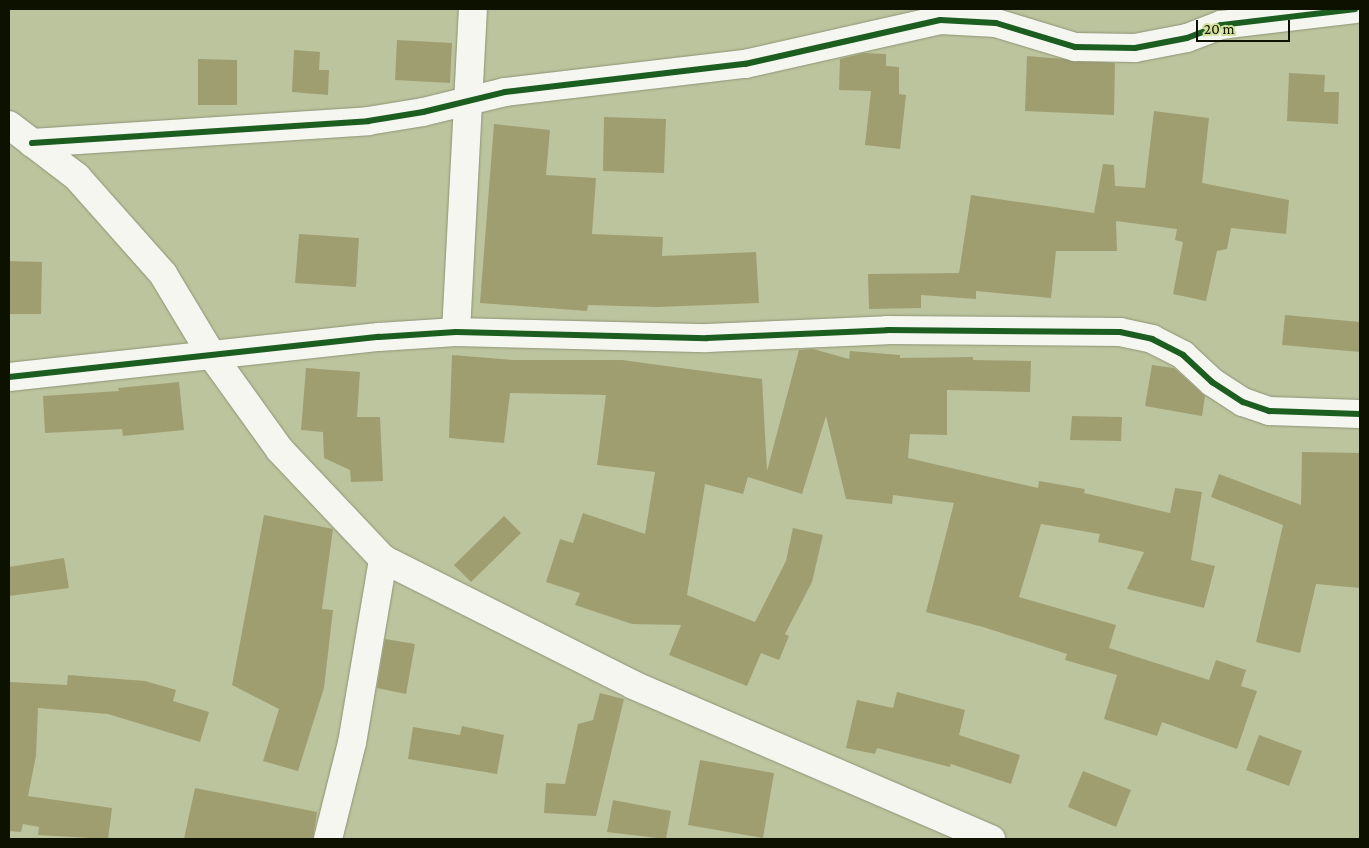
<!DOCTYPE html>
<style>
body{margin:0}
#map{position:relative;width:1369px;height:848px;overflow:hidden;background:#bcc49e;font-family:"Crimson Pro",serif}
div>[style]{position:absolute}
.building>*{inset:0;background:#9f9e71}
.roads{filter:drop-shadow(0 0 1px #8e9476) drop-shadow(0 0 1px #8e9476)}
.minor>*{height:28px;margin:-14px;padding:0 14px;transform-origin:14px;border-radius:14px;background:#f5f6f0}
.cycleway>*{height:6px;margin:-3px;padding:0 3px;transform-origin:3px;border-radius:3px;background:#1b5e20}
span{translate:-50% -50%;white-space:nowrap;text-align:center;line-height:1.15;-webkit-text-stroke:4.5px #d2e09b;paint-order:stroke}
.frame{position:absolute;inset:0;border:10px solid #0d1100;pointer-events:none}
.scale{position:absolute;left:1196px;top:20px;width:94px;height:22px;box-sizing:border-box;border:2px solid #0d1100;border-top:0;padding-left:6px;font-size:15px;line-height:18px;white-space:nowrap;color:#0d1100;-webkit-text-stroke:4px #d2e09b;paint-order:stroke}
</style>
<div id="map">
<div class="building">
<div style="clip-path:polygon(397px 40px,452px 43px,450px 83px,395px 80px)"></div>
<div style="clip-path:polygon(294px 50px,320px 52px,319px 70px,329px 70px,328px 95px,292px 92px)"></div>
<div style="clip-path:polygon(864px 53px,886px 54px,886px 66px,899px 67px,899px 94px,906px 95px,900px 149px,865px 145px,871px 91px,839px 90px,840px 59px)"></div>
<div style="clip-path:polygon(1027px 56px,1115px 63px,1114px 115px,1025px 111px)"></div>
<div style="clip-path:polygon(198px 59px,237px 60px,237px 105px,198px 105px)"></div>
<div style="clip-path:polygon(1289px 73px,1325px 75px,1324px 92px,1339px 92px,1338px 124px,1287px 121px)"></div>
<div style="clip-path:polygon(1154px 111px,1209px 118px,1202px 183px,1289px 200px,1286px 234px,1231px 228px,1227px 249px,1217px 251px,1206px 301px,1173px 294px,1183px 242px,1175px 240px,1177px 229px,1116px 221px,1117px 251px,1056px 251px,1051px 298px,976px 291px,976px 299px,921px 295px,921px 308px,869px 309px,868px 274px,959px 273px,971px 195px,1094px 213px,1103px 164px,1114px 165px,1115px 186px,1145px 188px)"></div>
<div style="clip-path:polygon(604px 117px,666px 119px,664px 173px,603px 171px)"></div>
<div style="clip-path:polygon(494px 124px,550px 130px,546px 175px,596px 178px,592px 234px,663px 237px,662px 256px,756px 252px,759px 303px,658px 307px,588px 305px,587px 311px,480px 303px)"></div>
<div style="clip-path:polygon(299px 234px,359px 238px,356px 287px,295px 283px)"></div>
<div style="clip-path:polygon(9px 261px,42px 262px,41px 314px,9px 314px)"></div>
<div style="clip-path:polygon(1285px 315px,1360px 322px,1360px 352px,1282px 345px)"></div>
<div style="clip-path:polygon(813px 349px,849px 359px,850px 351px,900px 355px,900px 358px,973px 357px,973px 360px,1031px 361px,1030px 392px,947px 390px,947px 435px,910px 434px,908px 458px,1038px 488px,1039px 481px,1085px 489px,1084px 493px,1170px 513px,1175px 488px,1202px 492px,1191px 560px,1215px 566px,1204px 608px,1127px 589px,1144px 552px,1098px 542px,1100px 534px,1041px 524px,1019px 597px,1116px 625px,1109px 648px,1209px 680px,1216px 660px,1246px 670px,1241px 686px,1257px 691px,1237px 749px,1162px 722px,1157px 736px,1104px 719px,1117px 675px,1065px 660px,1067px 654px,983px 627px,926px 612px,954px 503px,893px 495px,892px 504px,846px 499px,826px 416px,802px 494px,748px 477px,743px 494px,705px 484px,687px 595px,755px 622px,786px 561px,793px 528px,823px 535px,812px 582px,785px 634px,789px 636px,779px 660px,761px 653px,747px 686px,669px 655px,681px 625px,632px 624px,575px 605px,580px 593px,546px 582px,560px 539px,573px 543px,583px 513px,645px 534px,655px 472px,597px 465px,606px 395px,510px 393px,504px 443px,449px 438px,452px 355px,512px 360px,622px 360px,762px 379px,767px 471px,799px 350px)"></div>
<div style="clip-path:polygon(1152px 365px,1174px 368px,1205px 396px,1202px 416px,1145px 406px)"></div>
<div style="clip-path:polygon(306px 368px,360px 372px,357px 417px,380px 417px,383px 481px,351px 482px,350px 470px,324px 458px,323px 432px,301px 430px)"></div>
<div style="clip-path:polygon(179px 382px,184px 430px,123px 436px,122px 429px,45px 433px,43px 396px,119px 391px,118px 388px)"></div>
<div style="clip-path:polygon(1072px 416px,1122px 417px,1121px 441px,1070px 440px)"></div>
<div style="clip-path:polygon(1302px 452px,1360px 453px,1360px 588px,1316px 584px,1300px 653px,1256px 642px,1283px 525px,1211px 497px,1219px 474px,1301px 505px)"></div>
<div style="clip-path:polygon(264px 515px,333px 529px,322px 609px,333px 610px,324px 688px,298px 771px,263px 761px,279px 709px,232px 685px)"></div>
<div style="clip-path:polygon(504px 516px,521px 533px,471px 582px,454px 565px)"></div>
<div style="clip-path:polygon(64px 558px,69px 588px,9px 596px,9px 567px)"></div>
<div style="clip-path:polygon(385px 639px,415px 644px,406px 694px,377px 688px)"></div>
<div style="clip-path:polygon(68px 675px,145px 681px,176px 690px,173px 701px,209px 712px,200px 742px,108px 714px,38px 708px,36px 756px,28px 796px,112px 808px,108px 839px,38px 835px,39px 827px,23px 824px,21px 832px,9px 831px,9px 682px,67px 685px)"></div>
<div style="clip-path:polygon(897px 692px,965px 710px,959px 735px,1020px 755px,1011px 784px,951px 764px,950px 767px,877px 748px,875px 754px,846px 748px,857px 700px,893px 708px)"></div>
<div style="clip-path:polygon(600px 693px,624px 699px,596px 816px,544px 813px,546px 783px,565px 784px,578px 724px,593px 720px)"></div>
<div style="clip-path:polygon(462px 726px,504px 735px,497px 774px,408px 759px,413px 727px,460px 735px)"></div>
<div style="clip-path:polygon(1259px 735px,1302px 751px,1289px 786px,1246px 770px)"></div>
<div style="clip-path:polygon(700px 760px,774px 773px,763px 838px,688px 825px)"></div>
<div style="clip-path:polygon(1083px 771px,1131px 790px,1116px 827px,1068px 807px)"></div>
<div style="clip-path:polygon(195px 788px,317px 812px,313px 839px,184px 839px)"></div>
<div style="clip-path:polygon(613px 800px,671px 811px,666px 839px,607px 832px)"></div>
</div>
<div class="roads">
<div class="minor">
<div style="left:9px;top:125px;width:86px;rotate:37.4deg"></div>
<div style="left:77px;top:177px;width:130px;rotate:48.4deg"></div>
<div style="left:163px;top:274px;width:93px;rotate:59deg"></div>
<div style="left:211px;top:354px;width:118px;rotate:54.3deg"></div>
<div style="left:280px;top:450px;width:150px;rotate:46.6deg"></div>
<div style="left:383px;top:559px;width:280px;rotate:26.7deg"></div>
<div style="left:633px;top:685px;width:390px;rotate:23.3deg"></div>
<div style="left:32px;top:143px;width:337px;rotate:-3.7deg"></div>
<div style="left:368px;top:121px;width:56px;rotate:-9.3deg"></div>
<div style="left:423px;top:112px;width:84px;rotate:-13.7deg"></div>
<div style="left:505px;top:92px;width:242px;rotate:-6.7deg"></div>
<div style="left:745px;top:64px;width:200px;rotate:-12.7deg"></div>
<div style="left:940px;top:20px;width:56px;rotate:3.1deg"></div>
<div style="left:996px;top:23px;width:83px;rotate:16.9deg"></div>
<div style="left:1075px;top:47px;width:60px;rotate:1deg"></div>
<div style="left:1135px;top:48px;width:53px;rotate:-10.9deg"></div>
<div style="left:1187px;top:38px;width:36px;rotate:-21deg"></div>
<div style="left:1221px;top:25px;width:135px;rotate:-6.8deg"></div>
<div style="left:456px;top:332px;width:323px;rotate:-87deg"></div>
<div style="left:9px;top:377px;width:372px;rotate:-6.2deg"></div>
<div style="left:379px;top:337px;width:77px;rotate:-3.7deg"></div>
<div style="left:456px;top:332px;width:251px;rotate:1.4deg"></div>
<div style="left:707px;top:338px;width:180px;rotate:-2.5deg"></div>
<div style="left:887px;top:330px;width:233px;rotate:0.5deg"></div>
<div style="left:1120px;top:332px;width:33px;rotate:12deg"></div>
<div style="left:1152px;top:339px;width:35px;rotate:27deg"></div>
<div style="left:1183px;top:355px;width:40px;rotate:43deg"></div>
<div style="left:1212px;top:382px;width:37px;rotate:33deg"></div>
<div style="left:1243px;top:402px;width:28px;rotate:19deg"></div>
<div style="left:1269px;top:411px;width:91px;rotate:1.9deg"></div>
<div style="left:328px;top:839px;width:99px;rotate:-76deg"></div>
<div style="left:352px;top:743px;width:187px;rotate:-80.4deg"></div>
</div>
</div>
<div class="cycleway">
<div style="left:32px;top:143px;width:337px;rotate:-3.7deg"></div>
<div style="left:368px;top:121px;width:56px;rotate:-9.3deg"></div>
<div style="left:423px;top:112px;width:84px;rotate:-13.7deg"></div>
<div style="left:505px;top:92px;width:242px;rotate:-6.7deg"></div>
<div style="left:745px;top:64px;width:200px;rotate:-12.7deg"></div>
<div style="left:940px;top:20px;width:56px;rotate:3.1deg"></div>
<div style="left:996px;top:23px;width:83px;rotate:16.9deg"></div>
<div style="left:1075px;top:47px;width:60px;rotate:1deg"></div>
<div style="left:1135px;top:48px;width:53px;rotate:-10.9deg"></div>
<div style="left:1187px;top:38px;width:36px;rotate:-21deg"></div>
<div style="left:1221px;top:25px;width:135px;rotate:-6.8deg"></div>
<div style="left:9px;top:377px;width:372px;rotate:-6.2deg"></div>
<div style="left:379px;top:337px;width:77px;rotate:-3.7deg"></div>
<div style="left:456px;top:332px;width:251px;rotate:1.4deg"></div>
<div style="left:707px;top:338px;width:180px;rotate:-2.5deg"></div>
<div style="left:887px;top:330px;width:233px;rotate:0.5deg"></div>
<div style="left:1120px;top:332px;width:33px;rotate:12deg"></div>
<div style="left:1152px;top:339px;width:35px;rotate:27deg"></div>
<div style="left:1183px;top:355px;width:40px;rotate:43deg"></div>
<div style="left:1212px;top:382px;width:37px;rotate:33deg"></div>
<div style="left:1243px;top:402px;width:28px;rotate:19deg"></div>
<div style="left:1269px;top:411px;width:91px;rotate:1.9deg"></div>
</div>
<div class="frame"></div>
<div class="scale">20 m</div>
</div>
